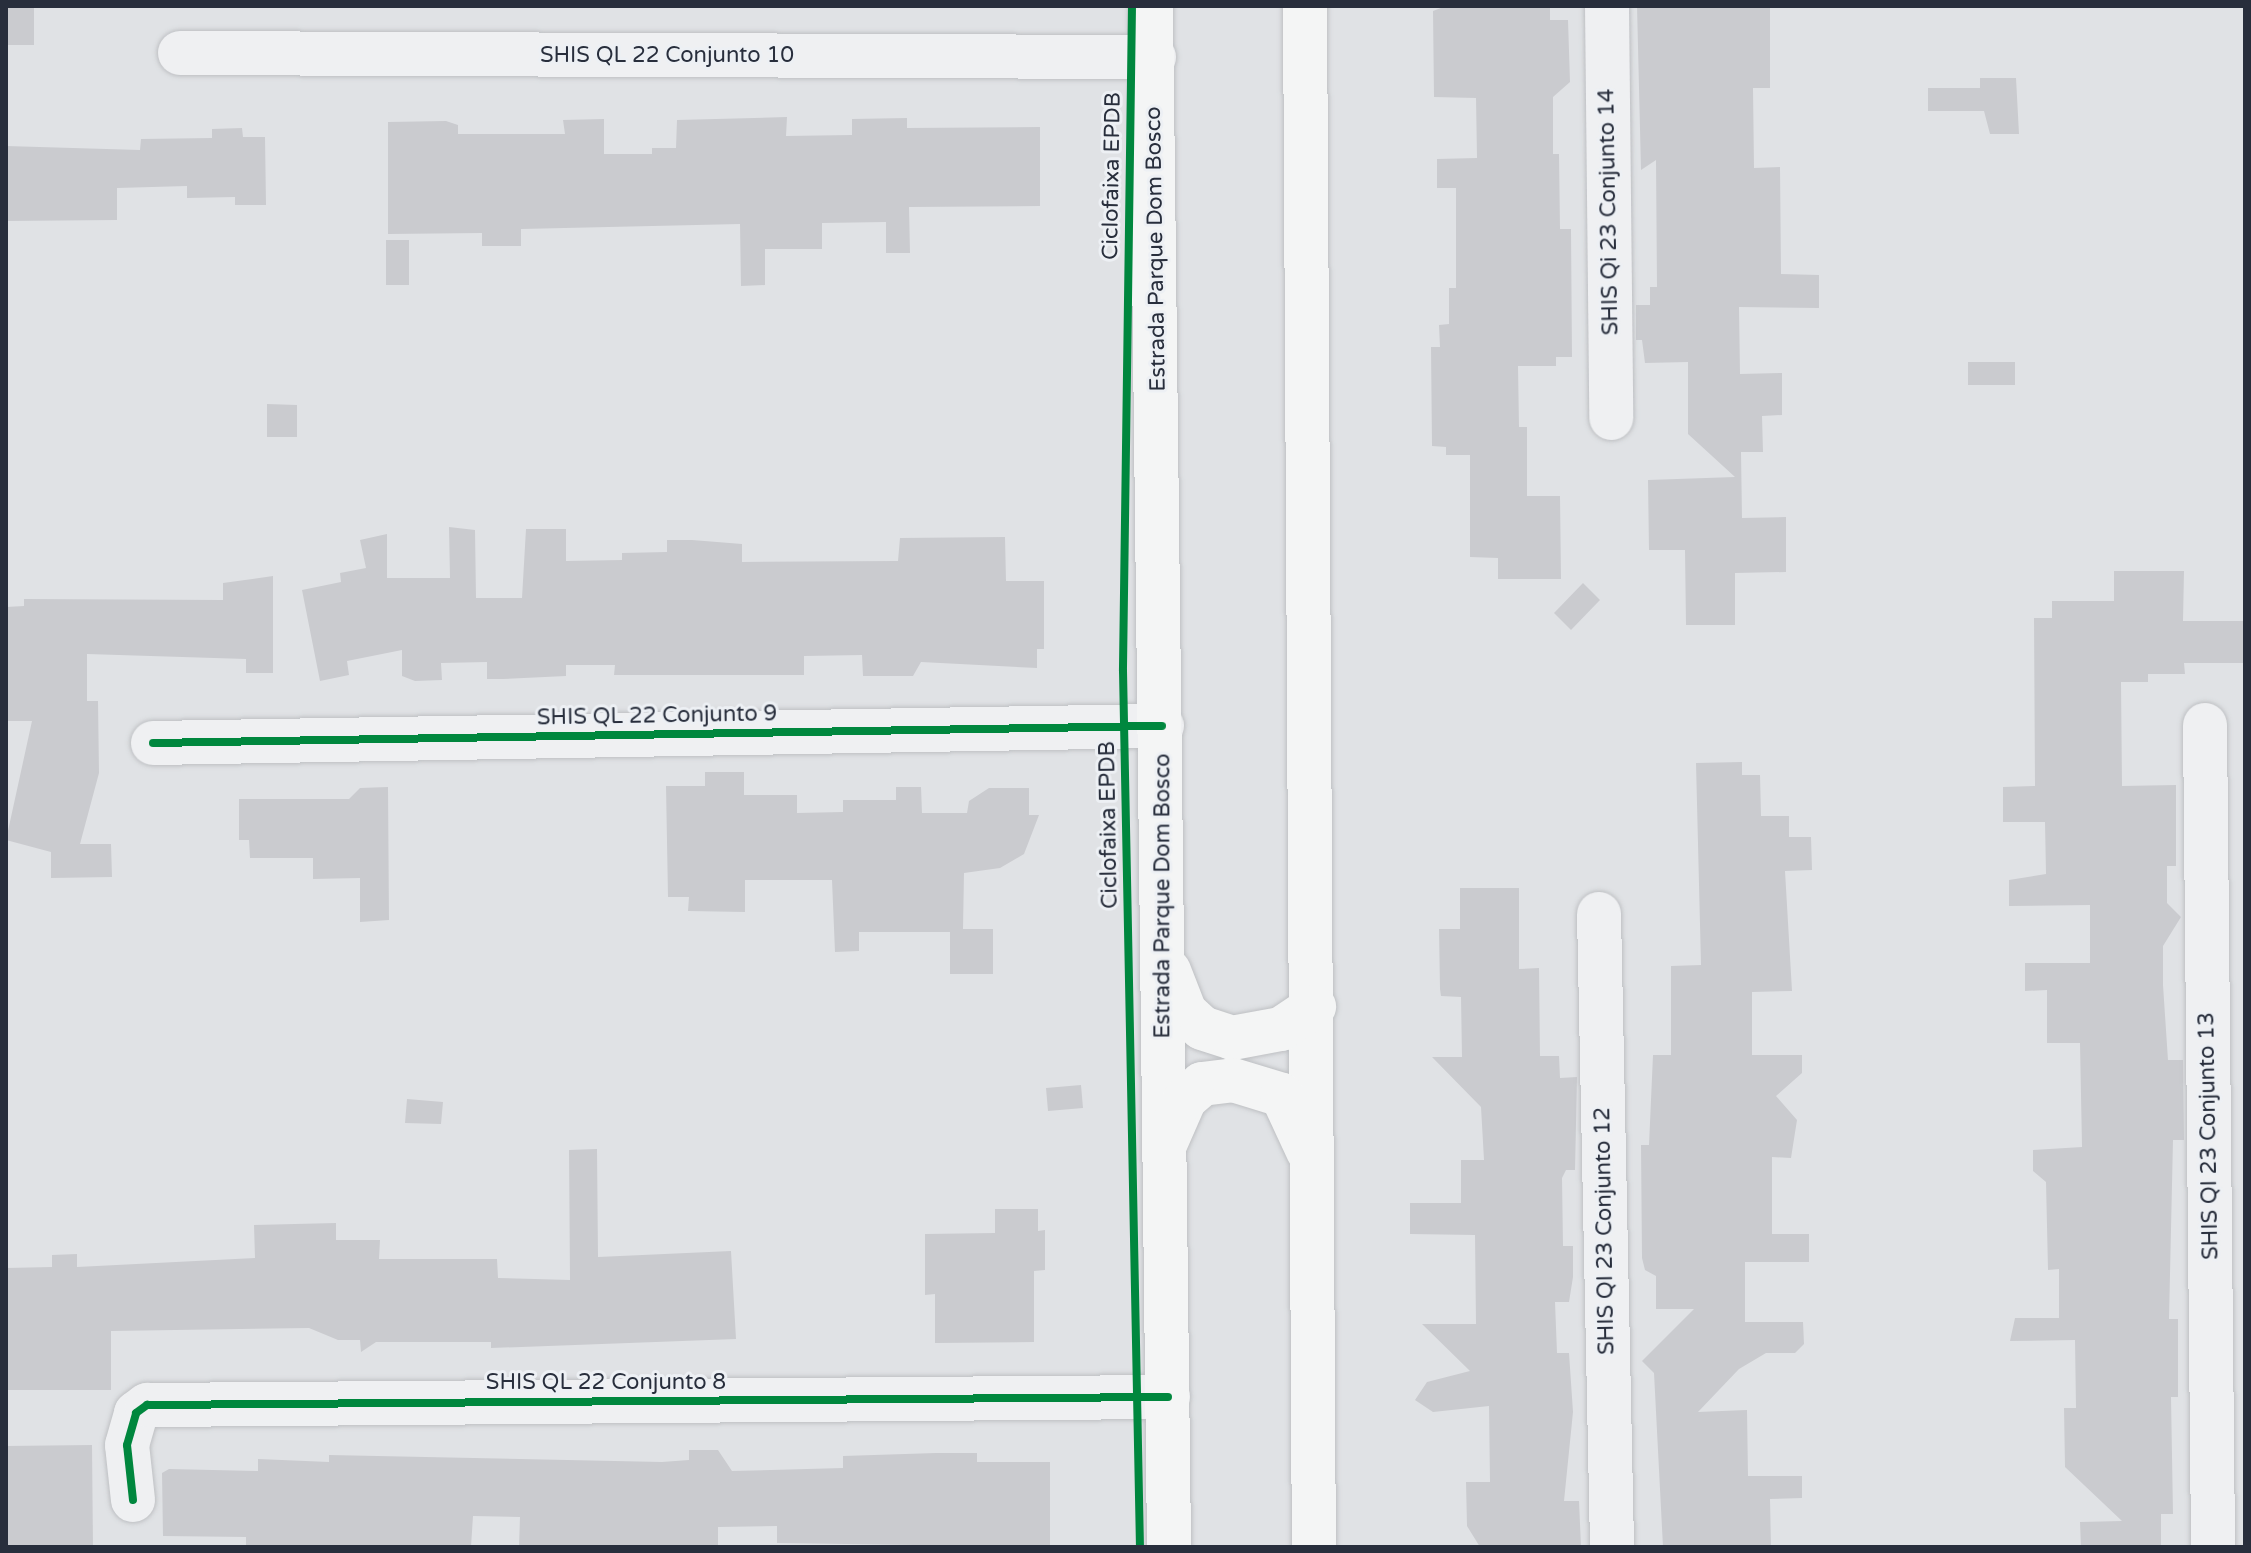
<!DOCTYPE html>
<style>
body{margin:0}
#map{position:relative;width:2251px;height:1553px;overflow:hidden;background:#e0e2e5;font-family:"Varela Round",sans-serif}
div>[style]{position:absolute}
.building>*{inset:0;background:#cacbcf}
.roads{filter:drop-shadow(0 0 2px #bec0c3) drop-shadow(0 0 2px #bec0c3)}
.minor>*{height:44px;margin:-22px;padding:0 22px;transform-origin:22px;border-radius:22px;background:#eff0f2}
.major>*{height:44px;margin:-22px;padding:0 22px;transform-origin:22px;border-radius:22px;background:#f4f5f5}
.cycleway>*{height:8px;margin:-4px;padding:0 4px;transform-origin:4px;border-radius:4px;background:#00873e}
span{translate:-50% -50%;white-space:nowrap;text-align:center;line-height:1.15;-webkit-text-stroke:6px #edf0f4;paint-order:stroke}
.street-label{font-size:22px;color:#282e3c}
.frame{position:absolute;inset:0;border:8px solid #282e3c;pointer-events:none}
</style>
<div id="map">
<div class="building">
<div style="clip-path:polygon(6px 6px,34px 6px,34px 45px,6px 45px)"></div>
<div style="clip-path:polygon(1446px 6px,1550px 6px,1550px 20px,1568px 20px,1570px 82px,1553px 97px,1553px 154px,1559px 154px,1560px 229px,1571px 229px,1572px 357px,1556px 357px,1556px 366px,1518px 366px,1519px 427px,1527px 427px,1527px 496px,1560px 496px,1561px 579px,1498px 579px,1498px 558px,1470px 557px,1470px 455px,1446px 455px,1446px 447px,1432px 446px,1431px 347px,1440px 347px,1439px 325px,1449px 324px,1449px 288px,1456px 288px,1456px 188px,1437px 188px,1437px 159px,1477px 158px,1476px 98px,1434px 97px,1433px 11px)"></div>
<div style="clip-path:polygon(1637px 6px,1770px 6px,1770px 88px,1753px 88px,1754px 168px,1780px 167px,1781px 274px,1819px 275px,1819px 308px,1739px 307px,1740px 374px,1782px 373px,1782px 415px,1762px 416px,1763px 452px,1741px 452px,1742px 518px,1786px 517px,1786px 572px,1735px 573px,1735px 625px,1686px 625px,1685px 550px,1649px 550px,1648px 480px,1735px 477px,1688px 434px,1688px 362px,1645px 363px,1642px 340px,1636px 340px,1636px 305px,1650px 305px,1650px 287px,1657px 287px,1656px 160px,1641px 170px)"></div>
<div style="clip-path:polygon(1980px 78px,2016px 78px,2019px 134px,1990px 134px,1984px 111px,1928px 111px,1928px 88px,1980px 88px)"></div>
<div style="clip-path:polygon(787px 117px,786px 136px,852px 135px,852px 119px,907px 118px,907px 128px,1040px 127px,1040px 206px,909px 207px,910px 253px,886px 253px,886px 222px,822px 223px,822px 249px,765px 249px,765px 285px,741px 286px,740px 224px,521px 229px,521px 246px,482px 246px,482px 233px,388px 234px,388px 122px,446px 121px,458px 125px,458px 134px,565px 134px,563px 120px,604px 119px,604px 154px,652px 154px,652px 148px,676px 148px,677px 120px)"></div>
<div style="clip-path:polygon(242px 128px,243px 137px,265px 137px,266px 205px,235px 205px,235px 197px,187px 198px,187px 186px,117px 188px,117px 220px,6px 221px,6px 146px,140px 150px,141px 139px,212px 138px,212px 129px)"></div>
<div style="clip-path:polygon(386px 240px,409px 240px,409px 285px,386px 285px)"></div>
<div style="clip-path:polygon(1968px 362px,2015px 362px,2015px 385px,1968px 385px)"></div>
<div style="clip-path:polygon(267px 404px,297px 405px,297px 437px,267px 437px)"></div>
<div style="clip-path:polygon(449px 527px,475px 530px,476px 598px,522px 598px,526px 529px,566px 529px,566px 561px,622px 560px,622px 553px,667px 552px,667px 540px,692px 540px,742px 544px,742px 562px,898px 561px,900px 538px,1005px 537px,1006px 581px,1044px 581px,1044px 649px,1037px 649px,1037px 668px,921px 662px,913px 676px,863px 676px,862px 655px,804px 656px,804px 675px,614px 675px,615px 665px,566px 665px,566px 676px,503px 679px,487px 679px,487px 662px,441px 663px,442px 680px,415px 681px,402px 676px,402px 650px,347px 661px,349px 675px,320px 681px,302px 590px,341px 582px,340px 573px,366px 568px,360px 540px,387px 534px,387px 578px,450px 578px)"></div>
<div style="clip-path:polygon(2114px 571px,2184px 571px,2183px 621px,2245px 621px,2245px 663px,2184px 663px,2185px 674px,2148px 674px,2148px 682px,2121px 682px,2122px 786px,2176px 785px,2176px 866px,2167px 866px,2167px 903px,2181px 917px,2163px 946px,2163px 985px,2168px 1060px,2183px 1060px,2184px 1140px,2173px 1140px,2169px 1319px,2178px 1319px,2178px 1397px,2171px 1397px,2173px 1514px,2161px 1514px,2161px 1547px,2081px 1547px,2080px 1522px,2122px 1521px,2065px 1467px,2064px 1408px,2076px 1408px,2075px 1340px,2010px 1341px,2015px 1318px,2059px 1318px,2059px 1269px,2048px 1270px,2046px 1182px,2033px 1171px,2033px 1150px,2082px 1147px,2080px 1043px,2047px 1043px,2047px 990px,2025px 991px,2025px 963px,2090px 963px,2090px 905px,2009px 906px,2009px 880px,2046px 874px,2045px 822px,2003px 822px,2003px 787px,2035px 786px,2034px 618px,2052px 618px,2052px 601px,2114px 601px)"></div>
<div style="clip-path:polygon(273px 576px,273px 673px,246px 673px,246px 659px,87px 654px,87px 701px,98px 701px,99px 773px,80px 844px,111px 844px,112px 877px,51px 878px,51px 852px,6px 840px,32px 721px,6px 721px,6px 607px,24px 606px,24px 599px,223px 600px,223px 583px)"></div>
<div style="clip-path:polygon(1583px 583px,1600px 600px,1571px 630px,1554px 613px)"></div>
<div style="clip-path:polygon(1742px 762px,1742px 775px,1760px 775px,1761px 816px,1789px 816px,1789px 837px,1811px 837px,1812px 870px,1785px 871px,1792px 991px,1752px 992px,1752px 1055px,1802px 1055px,1802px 1073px,1776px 1096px,1797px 1120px,1791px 1158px,1772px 1157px,1772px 1234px,1809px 1234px,1809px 1262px,1745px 1262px,1745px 1322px,1803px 1322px,1804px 1344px,1795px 1353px,1766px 1353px,1739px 1369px,1698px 1412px,1747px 1410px,1748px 1476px,1802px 1476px,1802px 1498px,1770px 1499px,1771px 1547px,1663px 1547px,1654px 1373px,1642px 1361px,1694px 1309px,1656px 1309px,1656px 1276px,1645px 1270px,1642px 1258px,1641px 1145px,1649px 1145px,1653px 1055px,1671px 1055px,1671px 966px,1701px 965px,1696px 763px)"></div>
<div style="clip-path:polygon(705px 772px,744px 772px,744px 795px,797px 795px,797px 813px,843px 812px,843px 800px,896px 800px,896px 787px,921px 787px,922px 813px,967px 813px,969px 801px,989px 788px,1029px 788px,1029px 815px,1039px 815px,1024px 854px,1000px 868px,964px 873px,963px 929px,993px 929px,993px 974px,950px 974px,950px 932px,859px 932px,859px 951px,835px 952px,832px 880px,745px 880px,745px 912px,688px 911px,689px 897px,668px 897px,666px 786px,705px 786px)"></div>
<div style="clip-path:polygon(388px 787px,389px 920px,360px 922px,360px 878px,313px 879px,313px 858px,250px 858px,249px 840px,239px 840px,239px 799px,349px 799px,360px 788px)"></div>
<div style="clip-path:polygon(1460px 888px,1519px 888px,1519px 969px,1539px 968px,1540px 1056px,1559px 1056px,1560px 1078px,1577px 1077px,1575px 1170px,1566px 1170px,1562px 1178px,1563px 1246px,1573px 1246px,1573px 1277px,1569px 1302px,1555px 1302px,1557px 1353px,1569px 1353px,1573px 1412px,1564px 1501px,1579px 1501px,1581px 1547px,1480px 1547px,1467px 1526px,1466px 1482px,1490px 1482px,1489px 1406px,1433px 1412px,1415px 1400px,1427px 1382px,1470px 1371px,1422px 1324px,1476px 1324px,1475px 1235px,1410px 1234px,1410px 1203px,1461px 1203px,1461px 1160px,1484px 1160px,1481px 1107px,1432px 1057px,1462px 1057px,1461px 997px,1441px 996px,1440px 989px,1439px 929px,1460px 929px)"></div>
<div style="clip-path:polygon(1081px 1085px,1083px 1108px,1048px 1111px,1046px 1088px)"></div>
<div style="clip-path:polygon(407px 1099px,443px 1102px,441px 1124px,405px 1123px)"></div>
<div style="clip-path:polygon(597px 1149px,598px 1257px,731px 1251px,736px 1339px,491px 1348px,491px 1342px,376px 1342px,361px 1352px,360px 1340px,338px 1340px,309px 1328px,111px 1331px,111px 1390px,6px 1390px,6px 1268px,52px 1267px,52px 1255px,77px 1254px,77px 1267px,255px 1258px,254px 1225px,336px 1223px,336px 1240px,380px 1240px,379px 1259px,497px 1259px,498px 1278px,570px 1280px,569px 1150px)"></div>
<div style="clip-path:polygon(995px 1209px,1038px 1209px,1038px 1231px,1045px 1230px,1045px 1270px,1034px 1271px,1034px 1342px,935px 1343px,935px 1294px,925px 1295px,925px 1234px,995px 1233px)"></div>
<div style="clip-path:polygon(92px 1445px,93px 1547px,6px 1547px,6px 1446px)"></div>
<div style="clip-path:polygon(689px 1450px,718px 1450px,732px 1471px,843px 1468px,843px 1456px,936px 1453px,977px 1453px,977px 1462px,1050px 1462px,1050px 1547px,777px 1543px,777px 1526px,718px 1527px,718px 1547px,519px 1547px,520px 1517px,473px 1516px,471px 1547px,246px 1547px,246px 1537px,163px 1536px,162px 1473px,169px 1469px,258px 1471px,258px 1459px,329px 1462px,329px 1455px,662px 1462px,689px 1460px)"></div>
</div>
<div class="roads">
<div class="minor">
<div style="left:1607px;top:6px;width:412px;rotate:89.4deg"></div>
<div style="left:180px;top:53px;width:974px;rotate:0.24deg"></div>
<div style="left:2205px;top:725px;width:822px;rotate:89.44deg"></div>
<div style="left:153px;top:743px;width:1009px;rotate:-0.97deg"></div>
<div style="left:1599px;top:914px;width:633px;rotate:88.82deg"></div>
<div style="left:133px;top:1500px;width:55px;rotate:-96.2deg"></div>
<div style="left:127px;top:1445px;width:33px;rotate:-74deg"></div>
<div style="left:136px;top:1413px;width:14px;rotate:-36deg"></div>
<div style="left:147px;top:1405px;width:1021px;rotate:-0.45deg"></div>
</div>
<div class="major">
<div style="left:1151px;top:6px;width:1541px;rotate:89.33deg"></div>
<div style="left:1305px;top:6px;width:1541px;rotate:89.67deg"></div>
<div style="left:1169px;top:971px;width:44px;rotate:68.7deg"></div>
<div style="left:1185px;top:1012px;width:23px;rotate:43deg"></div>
<div style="left:1202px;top:1028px;width:32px;rotate:18deg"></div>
<div style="left:1232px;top:1038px;width:50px;rotate:-10.4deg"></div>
<div style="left:1281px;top:1029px;width:40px;rotate:-34deg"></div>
<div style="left:1166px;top:1142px;width:47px;rotate:-66.2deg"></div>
<div style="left:1185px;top:1099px;width:23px;rotate:-41deg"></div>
<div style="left:1202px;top:1084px;width:31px;rotate:-7deg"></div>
<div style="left:1233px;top:1080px;width:51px;rotate:17deg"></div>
<div style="left:1282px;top:1095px;width:62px;rotate:65.1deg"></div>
</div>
</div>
<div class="cycleway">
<div style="left:1132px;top:6px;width:665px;rotate:90.78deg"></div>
<div style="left:1123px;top:671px;width:876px;rotate:88.89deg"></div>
<div style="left:153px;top:743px;width:1009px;rotate:-0.97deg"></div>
<div style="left:133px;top:1500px;width:55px;rotate:-96.2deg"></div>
<div style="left:127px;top:1445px;width:33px;rotate:-74deg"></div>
<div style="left:136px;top:1413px;width:14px;rotate:-36deg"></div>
<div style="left:147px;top:1405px;width:1021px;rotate:-0.45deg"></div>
</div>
<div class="street-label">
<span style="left:667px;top:56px">SHIS QL 22 Conjunto 10</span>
<span style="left:1112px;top:176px;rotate:-89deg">Ciclofaixa EPDB</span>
<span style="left:1609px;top:212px;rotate:-91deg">SHIS Qi 23 Conjunto 14</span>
<span style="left:1156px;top:249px;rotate:-91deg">Estrada Parque Dom Bosco</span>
<span style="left:657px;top:716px;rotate:-1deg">SHIS QL 22 Conjunto 9</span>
<span style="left:1109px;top:825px;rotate:-91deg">Ciclofaixa EPDB</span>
<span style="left:1163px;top:896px;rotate:-90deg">Estrada Parque Dom Bosco</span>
<span style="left:2209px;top:1136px;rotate:-91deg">SHIS QI 23 Conjunto 13</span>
<span style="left:1605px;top:1231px;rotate:-91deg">SHIS QI 23 Conjunto 12</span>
<span style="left:606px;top:1383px">SHIS QL 22 Conjunto 8</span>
</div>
<div class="frame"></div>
</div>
